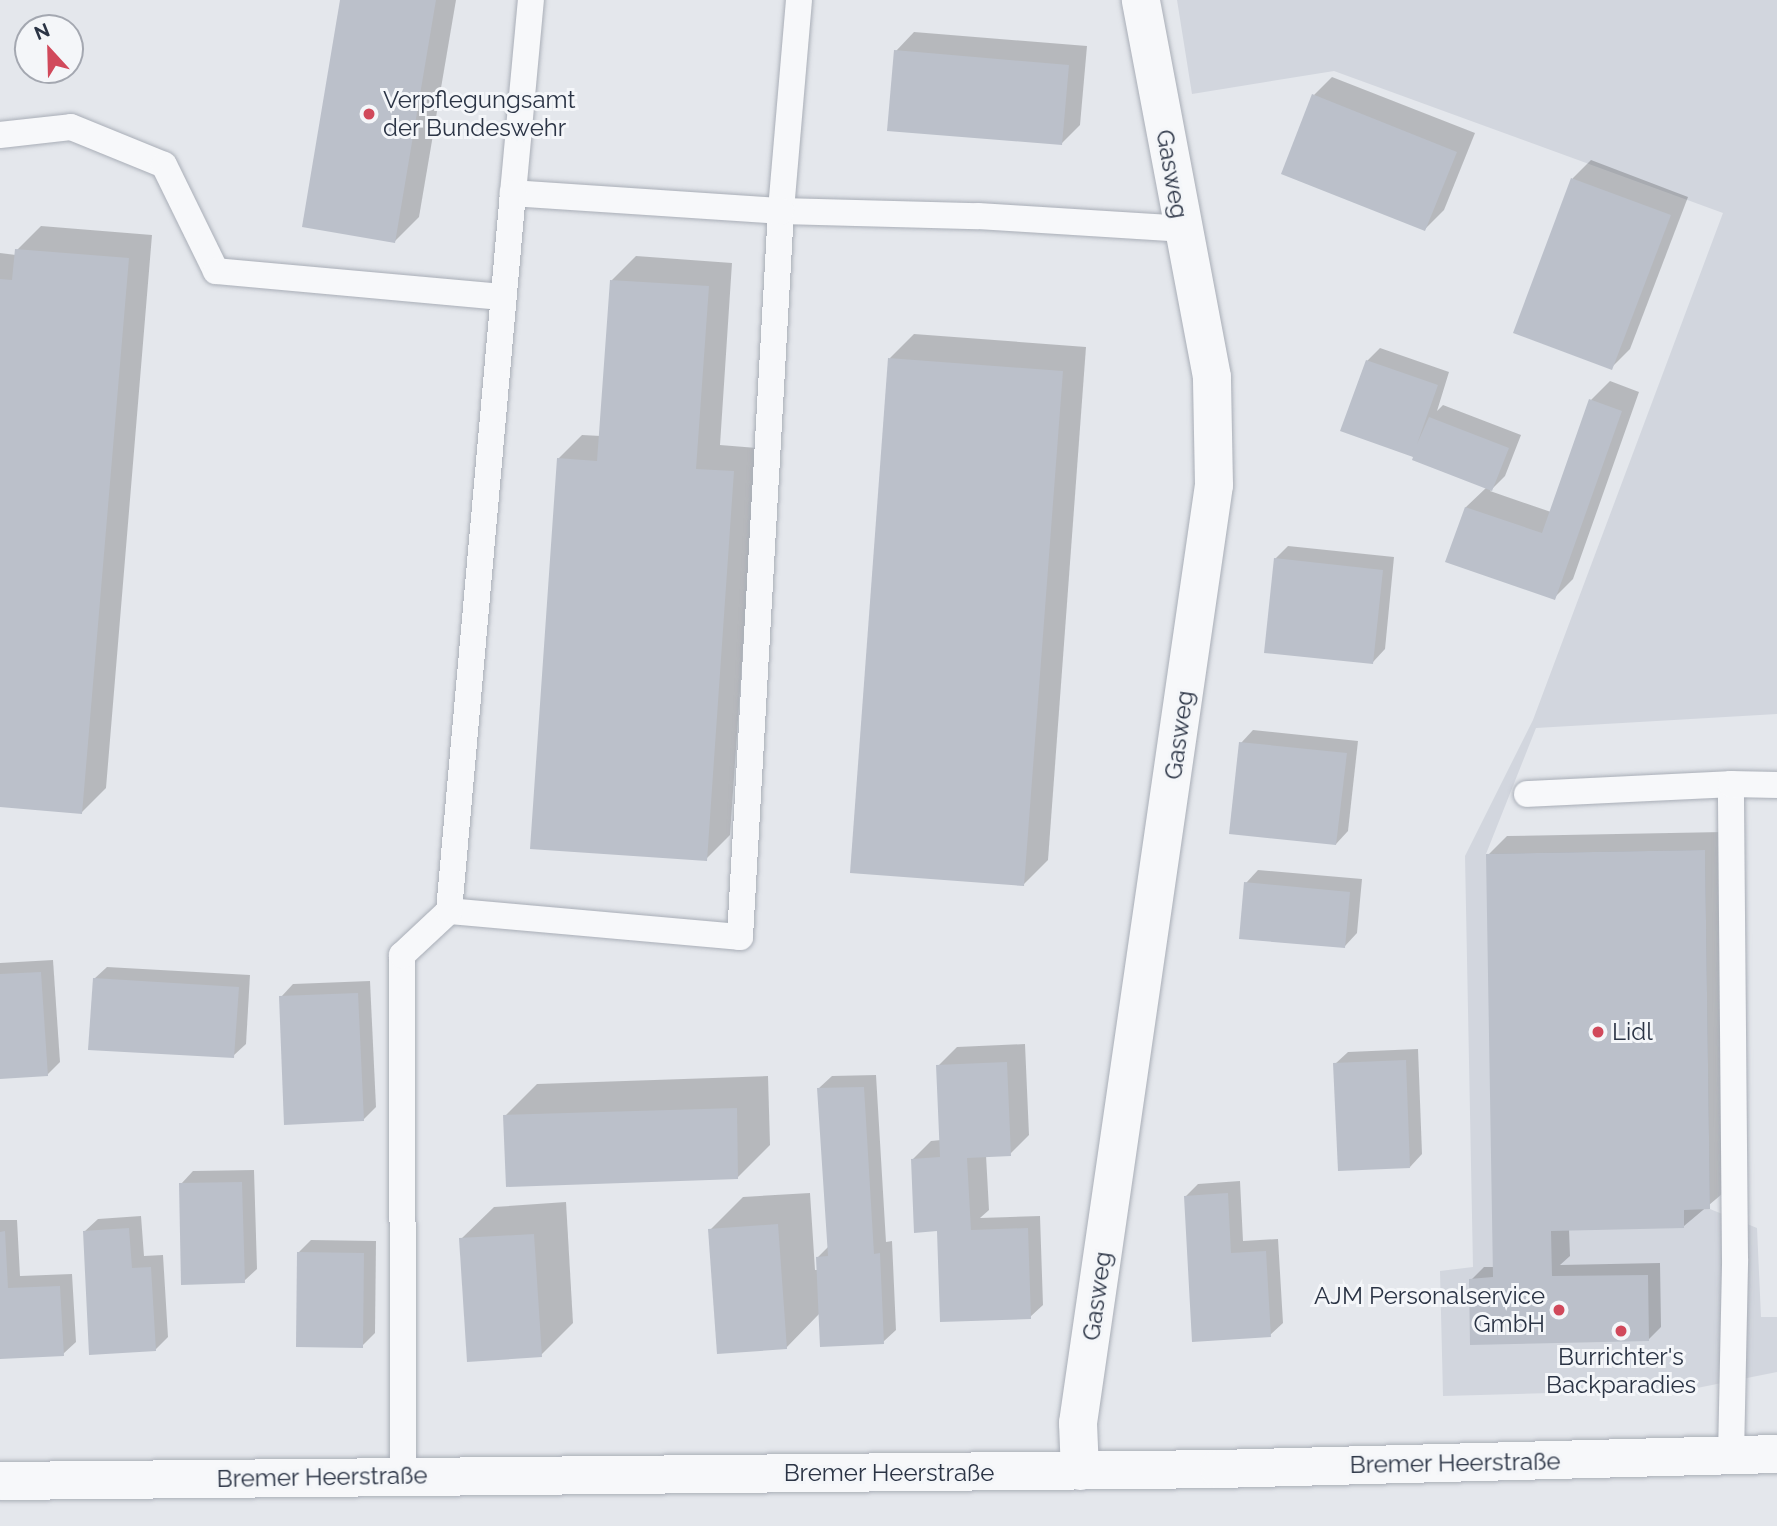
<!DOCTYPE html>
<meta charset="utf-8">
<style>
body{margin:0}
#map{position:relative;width:1777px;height:1526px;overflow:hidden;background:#e4e7ec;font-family:Raleway,sans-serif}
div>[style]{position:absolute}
.built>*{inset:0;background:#d2d6de}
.shadow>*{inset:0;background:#0003}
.building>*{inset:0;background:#bbc0ca}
.roads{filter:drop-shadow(0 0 2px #a9aeb7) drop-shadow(0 0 2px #a9aeb7)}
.service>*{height:26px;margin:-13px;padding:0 13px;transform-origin:13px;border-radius:13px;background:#f7f8fa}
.minor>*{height:38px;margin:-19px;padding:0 19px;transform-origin:19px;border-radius:19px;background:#f7f8fa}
.tertiary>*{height:38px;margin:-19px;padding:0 19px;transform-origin:19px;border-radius:19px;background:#f7f8fa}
.dots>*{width:19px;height:19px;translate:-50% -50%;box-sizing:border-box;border:4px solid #f4f6f9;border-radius:50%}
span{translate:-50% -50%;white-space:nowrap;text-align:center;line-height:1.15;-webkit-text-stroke:6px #f4f6f9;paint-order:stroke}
.poi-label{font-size:24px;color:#2b3445}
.left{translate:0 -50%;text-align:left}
.right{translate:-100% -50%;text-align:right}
.street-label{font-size:24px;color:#2b3445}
.north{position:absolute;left:14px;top:14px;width:70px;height:70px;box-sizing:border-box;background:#f4f6f9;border:2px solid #a4a8b1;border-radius:50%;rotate:338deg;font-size:19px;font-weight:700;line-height:28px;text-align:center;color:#2b3445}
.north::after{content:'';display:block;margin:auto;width:24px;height:32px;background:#d1495b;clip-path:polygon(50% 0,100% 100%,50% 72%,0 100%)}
</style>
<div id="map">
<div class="built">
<div style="clip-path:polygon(1177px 0,1777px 0,1777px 714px,1536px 728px,1486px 854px,1705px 850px,1710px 1209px,1757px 1228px,1761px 1317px,1777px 1317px,1777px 1372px,1692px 1389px,1443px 1396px,1440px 1271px,1473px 1267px,1465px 856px,1533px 720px,1723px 213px,1334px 71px,1192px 94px)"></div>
</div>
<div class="shadow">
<div style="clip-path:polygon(342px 0,456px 0,419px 217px,395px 241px)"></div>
<div style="clip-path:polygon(914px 32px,1087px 46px,1080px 125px,1061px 144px,896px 51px)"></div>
<div style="clip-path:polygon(1332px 77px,1475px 133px,1444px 210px,1425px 229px,1314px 95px)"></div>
<div style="clip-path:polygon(1591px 160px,1688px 197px,1630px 349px,1611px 368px,1515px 332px,1573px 178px)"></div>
<div style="clip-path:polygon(41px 226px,152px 235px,106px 788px,82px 812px,0 805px,0 253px,16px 255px,17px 250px)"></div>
<div style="clip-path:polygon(636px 256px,732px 263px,720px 445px,757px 448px,730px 835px,706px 859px,558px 459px,582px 435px,601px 436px,612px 280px)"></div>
<div style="clip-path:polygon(914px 334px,1086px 347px,1048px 860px,1024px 884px,890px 358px)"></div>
<div style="clip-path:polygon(1380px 348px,1449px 372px,1437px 411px,1443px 405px,1521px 435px,1505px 476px,1490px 491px,1551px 512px,1591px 400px,1610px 381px,1639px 392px,1573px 579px,1554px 598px,1448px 561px,1466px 507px,1487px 487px,1414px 459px,1367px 361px)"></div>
<div style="clip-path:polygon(1288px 546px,1394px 557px,1385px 649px,1373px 662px,1275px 559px)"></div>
<div style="clip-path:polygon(1253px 730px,1358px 741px,1348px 831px,1336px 844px,1241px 743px)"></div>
<div style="clip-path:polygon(1723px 832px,1728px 1189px,1684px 1226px,1569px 1229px,1570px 1256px,1560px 1265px,1660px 1263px,1661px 1327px,1648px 1340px,1471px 1280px,1484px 1267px,1495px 1267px,1488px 855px,1507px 836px)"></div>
<div style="clip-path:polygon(1258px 870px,1362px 879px,1357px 933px,1345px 946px,1246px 883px)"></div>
<div style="clip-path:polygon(53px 960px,60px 1062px,47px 1075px,0 1078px,0 963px)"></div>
<div style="clip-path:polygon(107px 967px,250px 975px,246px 1044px,233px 1056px,94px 979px)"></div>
<div style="clip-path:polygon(370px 981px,376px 1107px,363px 1120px,281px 997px,293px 984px)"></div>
<div style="clip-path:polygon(1025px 1044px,1029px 1135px,1010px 1154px,986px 1155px,989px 1210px,980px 1218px,1040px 1216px,1043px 1305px,1030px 1317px,939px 1230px,913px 1159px,931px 1141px,941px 1140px,938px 1066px,957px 1047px)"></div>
<div style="clip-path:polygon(1418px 1049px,1422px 1154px,1410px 1167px,1335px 1064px,1348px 1052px)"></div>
<div style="clip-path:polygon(876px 1075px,886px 1242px,892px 1241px,896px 1330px,883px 1342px,820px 1313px,786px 1348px,710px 1230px,743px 1197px,810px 1193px,815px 1270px,818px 1270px,818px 1257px,829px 1246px,819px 1088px,832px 1076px)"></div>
<div style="clip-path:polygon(768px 1076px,770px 1145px,738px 1177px,505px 1116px,537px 1084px)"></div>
<div style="clip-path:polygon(254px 1170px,257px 1269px,244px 1281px,181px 1184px,193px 1171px)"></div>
<div style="clip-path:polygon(1240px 1181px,1243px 1241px,1278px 1239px,1283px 1323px,1270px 1335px,1186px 1196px,1198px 1184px)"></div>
<div style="clip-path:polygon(566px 1202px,573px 1323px,541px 1355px,461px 1239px,494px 1207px)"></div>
<div style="clip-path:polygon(141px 1216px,144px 1256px,163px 1255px,168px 1337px,155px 1350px,85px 1231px,98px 1219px)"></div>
<div style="clip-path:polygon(0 1220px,17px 1220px,20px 1276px,72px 1274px,76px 1342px,63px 1354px,0 1357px)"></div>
<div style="clip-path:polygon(311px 1240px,376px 1241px,375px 1333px,362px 1346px,298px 1253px)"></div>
</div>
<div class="building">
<div style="clip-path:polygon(340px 0,436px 0,395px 243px,302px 227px)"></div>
<div style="clip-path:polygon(894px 50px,1069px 65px,1062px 145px,887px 131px)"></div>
<div style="clip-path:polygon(1312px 94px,1457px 152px,1425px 231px,1281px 174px)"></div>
<div style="clip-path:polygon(1571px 178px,1671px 215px,1612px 370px,1513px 333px)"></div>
<div style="clip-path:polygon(15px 249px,129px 258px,82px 814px,0 807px,0 279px,12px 280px)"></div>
<div style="clip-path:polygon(610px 280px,709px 286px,696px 469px,734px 471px,707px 861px,530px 849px,557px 458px,597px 461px)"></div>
<div style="clip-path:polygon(888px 358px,1063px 371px,1024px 886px,850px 873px)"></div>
<div style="clip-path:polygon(1366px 360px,1438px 385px,1417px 444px,1429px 417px,1509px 448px,1492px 491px,1412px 460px,1413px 457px,1340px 431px)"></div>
<div style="clip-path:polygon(1589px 399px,1622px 411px,1555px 600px,1445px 562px,1465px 507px,1542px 533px)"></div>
<div style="clip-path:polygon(1274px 558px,1383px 570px,1373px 664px,1264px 653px)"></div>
<div style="clip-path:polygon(1239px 742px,1347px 753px,1336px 845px,1229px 834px)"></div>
<div style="clip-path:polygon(1705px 850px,1710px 1209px,1684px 1210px,1684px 1228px,1551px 1231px,1552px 1276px,1648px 1275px,1649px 1341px,1470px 1345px,1469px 1279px,1493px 1277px,1486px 854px)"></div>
<div style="clip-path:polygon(1244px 882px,1350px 892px,1345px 948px,1239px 939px)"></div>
<div style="clip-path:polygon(41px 972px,48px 1076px,0 1079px,0 974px)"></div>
<div style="clip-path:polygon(93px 978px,239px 987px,234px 1058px,88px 1050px)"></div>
<div style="clip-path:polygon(358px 993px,364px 1121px,284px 1125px,279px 996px)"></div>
<div style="clip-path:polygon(1406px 1060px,1410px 1168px,1338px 1171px,1333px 1063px)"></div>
<div style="clip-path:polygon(1007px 1062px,1011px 1156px,967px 1158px,971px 1230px,1028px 1228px,1031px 1319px,940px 1322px,937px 1231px,914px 1233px,911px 1159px,940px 1157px,936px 1065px)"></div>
<div style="clip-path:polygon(864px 1087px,874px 1254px,880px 1253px,884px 1344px,820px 1347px,816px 1257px,828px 1256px,817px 1088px)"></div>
<div style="clip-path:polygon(737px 1108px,738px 1179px,506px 1187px,503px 1115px)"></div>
<div style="clip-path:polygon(242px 1182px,245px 1283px,181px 1285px,179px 1183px)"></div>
<div style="clip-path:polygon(1228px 1193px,1231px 1253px,1266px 1251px,1271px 1337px,1192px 1342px,1184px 1196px)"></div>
<div style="clip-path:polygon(778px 1224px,787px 1349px,717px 1354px,708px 1229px)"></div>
<div style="clip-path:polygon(129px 1228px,132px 1268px,151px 1267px,156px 1351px,89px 1355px,83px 1231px)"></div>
<div style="clip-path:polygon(5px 1231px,8px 1288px,60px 1286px,64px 1356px,0 1359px,0 1232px)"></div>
<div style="clip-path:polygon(534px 1234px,542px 1357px,467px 1362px,459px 1238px)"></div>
<div style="clip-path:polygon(297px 1252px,364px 1253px,363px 1348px,296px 1347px)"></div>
</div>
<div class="roads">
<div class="service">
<div style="left:799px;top:0;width:212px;rotate:94.9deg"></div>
<div style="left:781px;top:211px;width:197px;rotate:1.5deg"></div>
<div style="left:978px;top:216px;width:204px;rotate:3.6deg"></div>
<div style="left:0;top:135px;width:71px;rotate:-6.4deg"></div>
<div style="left:71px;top:127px;width:100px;rotate:22.2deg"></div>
<div style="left:164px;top:165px;width:118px;rotate:63.9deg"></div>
<div style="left:216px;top:271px;width:288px;rotate:5.2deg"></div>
<div style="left:1527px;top:794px;width:204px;rotate:-2.8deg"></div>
<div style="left:449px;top:911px;width:292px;rotate:5.1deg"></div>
<div style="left:740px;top:937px;width:727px;rotate:-86.77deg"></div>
<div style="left:781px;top:211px;width:269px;rotate:-176.2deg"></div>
<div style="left:513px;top:193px;width:194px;rotate:-84.7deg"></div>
<div style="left:1731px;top:1456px;width:197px;rotate:-88.8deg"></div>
<div style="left:1735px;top:1259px;width:475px;rotate:-90.5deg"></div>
<div style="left:1731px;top:784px;width:46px;rotate:1.2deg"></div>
<div style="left:403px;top:1476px;width:521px;rotate:-90.11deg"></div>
<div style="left:402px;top:955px;width:64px;rotate:-43.1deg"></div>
<div style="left:449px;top:911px;width:721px;rotate:-84.91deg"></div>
</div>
<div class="minor">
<div style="left:1080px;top:1471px;width:48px;rotate:-92.4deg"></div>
<div style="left:1078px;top:1423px;width:948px;rotate:-81.75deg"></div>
<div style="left:1214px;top:485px;width:108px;rotate:-91.1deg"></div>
<div style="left:1212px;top:377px;width:384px;rotate:-100.7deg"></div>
</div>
<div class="tertiary">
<div style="left:0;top:1481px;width:1219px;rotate:-0.56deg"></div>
<div style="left:1219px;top:1469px;width:558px;rotate:-1.54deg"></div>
</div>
</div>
<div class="dots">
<div style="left:369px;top:114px;background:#d1495b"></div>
<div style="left:1598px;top:1032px;background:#d1495b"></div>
<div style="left:1559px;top:1310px;background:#d1495b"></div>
<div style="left:1621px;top:1331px;background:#d1495b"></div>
</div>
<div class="poi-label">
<span class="left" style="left:383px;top:114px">Verpflegungsamt<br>der Bundeswehr</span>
<span class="left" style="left:1612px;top:1032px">Lidl</span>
<span class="right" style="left:1545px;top:1310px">AJM Personalservice<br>GmbH</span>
<span style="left:1621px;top:1371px">Burrichter's<br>Backparadies</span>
</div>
<div class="street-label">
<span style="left:1172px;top:174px;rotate:80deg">Gasweg</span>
<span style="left:1179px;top:735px;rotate:-82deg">Gasweg</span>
<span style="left:1097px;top:1296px;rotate:-82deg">Gasweg</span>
<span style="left:1455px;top:1463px;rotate:-1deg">Bremer Heerstraße</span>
<span style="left:889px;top:1473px">Bremer Heerstraße</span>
<span style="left:322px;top:1477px;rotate:-1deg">Bremer Heerstraße</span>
</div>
<div class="north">N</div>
</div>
